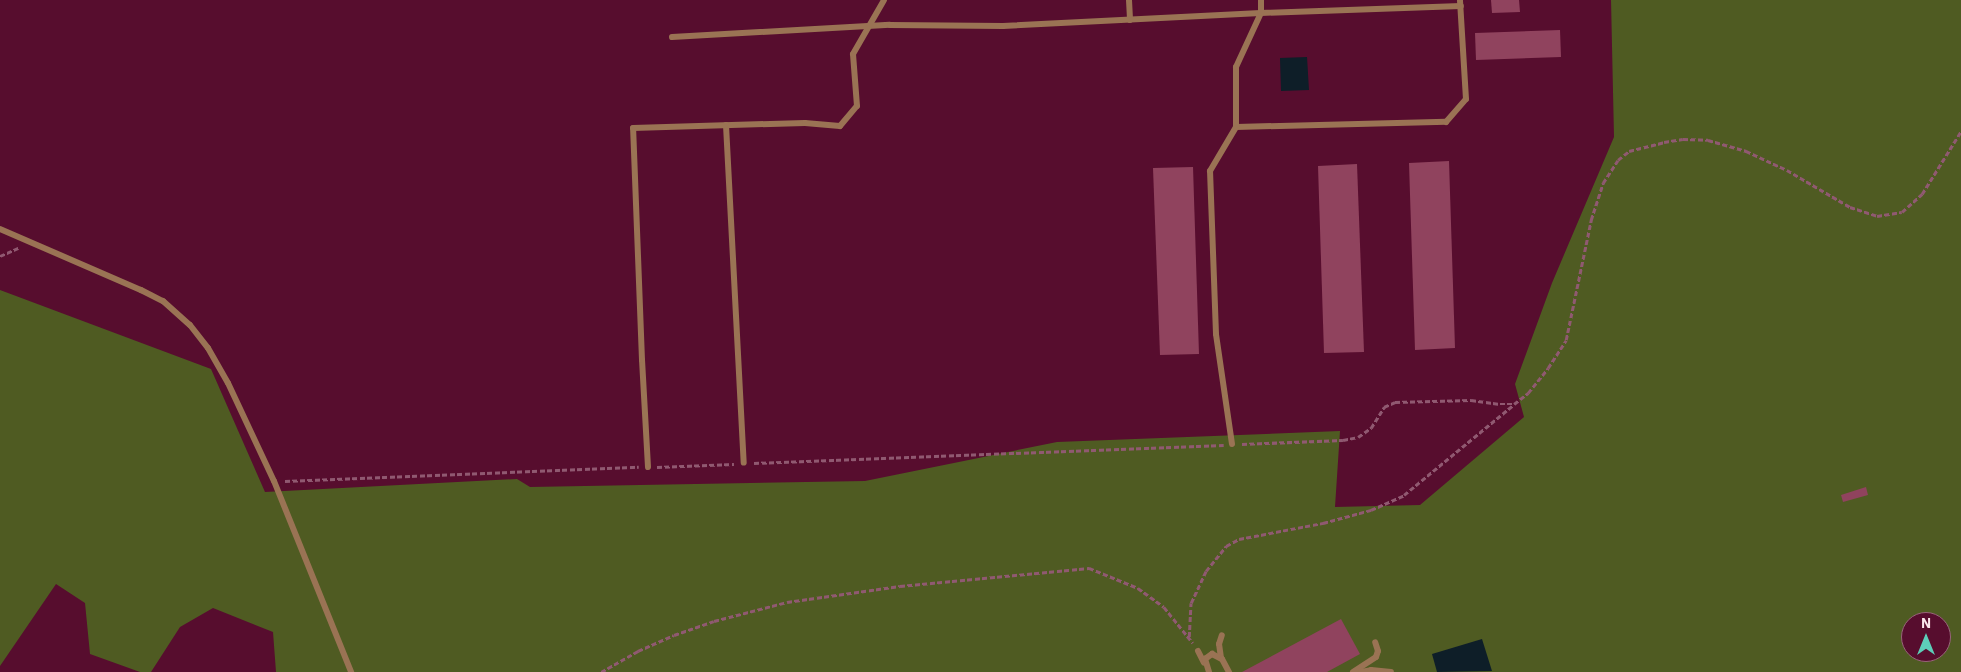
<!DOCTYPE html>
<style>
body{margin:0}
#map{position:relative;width:1961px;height:672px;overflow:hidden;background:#570d2e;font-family:"IBM Plex Sans",sans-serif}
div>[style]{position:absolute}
.green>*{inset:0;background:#4f5b22}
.water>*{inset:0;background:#0e1e28}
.building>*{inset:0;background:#90435e}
.path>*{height:2.5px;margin-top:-1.25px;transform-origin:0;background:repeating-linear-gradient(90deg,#905971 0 5px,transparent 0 7.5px)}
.service>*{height:6px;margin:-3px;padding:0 3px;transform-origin:3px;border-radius:3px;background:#9a7354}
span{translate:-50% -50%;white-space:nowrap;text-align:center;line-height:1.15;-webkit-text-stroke:5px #570d2e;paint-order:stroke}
.north{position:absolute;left:1901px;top:612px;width:50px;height:50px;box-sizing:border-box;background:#570d2e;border:1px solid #98647a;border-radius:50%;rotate:0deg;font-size:14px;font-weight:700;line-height:20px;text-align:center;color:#f9e6eb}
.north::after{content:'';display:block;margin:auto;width:18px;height:22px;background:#5dceb9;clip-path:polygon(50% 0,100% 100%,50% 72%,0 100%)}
</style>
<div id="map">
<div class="green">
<div style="clip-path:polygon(evenodd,1611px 0,1961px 0,1961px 672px,276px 672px,273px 632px,213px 608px,180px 627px,151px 672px,140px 672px,90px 654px,85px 603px,56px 584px,0 666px,0 290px,211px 369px,265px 492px,517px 479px,530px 487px,865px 481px,1057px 442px,1340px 431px,1335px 507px,1420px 505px,1524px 417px,1515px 384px,1552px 283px,1614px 137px,1611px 0,1911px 622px,1941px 622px,1941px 652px,1911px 652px,1911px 622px)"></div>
</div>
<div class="water">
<div style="clip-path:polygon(1307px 57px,1309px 90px,1281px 91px,1280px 58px)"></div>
<div style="clip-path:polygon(1482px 639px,1492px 671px,1437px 672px,1432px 654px)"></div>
</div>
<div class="building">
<div style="clip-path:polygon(1491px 0,1519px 0,1520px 12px,1492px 13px)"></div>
<div style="clip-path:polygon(1560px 30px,1561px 57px,1476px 60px,1475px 33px)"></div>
<div style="clip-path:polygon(1449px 161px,1455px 348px,1415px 350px,1409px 163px)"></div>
<div style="clip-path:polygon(1357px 164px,1364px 352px,1324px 353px,1318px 166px)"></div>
<div style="clip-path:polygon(1193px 167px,1199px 354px,1160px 355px,1153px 168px)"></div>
<div style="clip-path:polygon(1866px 487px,1868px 495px,1843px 502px,1841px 495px)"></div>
<div style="clip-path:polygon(1341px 619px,1360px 654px,1327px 672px,1242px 672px)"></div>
</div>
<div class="path">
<div style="left:0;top:256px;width:20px;rotate:-24deg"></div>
<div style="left:1242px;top:444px;width:101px;rotate:-2.3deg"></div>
<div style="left:1343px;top:440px;width:15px;rotate:-11deg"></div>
<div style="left:1358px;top:437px;width:16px;rotate:-35deg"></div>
<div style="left:1371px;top:428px;width:25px;rotate:-58deg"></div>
<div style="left:1384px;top:407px;width:12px;rotate:-24deg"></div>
<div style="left:1395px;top:402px;width:76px;rotate:-1.5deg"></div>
<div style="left:1471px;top:400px;width:29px;rotate:8deg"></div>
<div style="left:1500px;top:404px;width:14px"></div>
<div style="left:1514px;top:404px;width:18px;rotate:-38deg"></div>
<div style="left:1528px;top:393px;width:32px;rotate:-51deg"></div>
<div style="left:1548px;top:368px;width:33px;rotate:-57deg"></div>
<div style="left:1566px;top:340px;width:123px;rotate:-78.2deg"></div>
<div style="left:1591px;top:220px;width:39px;rotate:-72deg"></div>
<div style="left:1603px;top:183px;width:27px;rotate:-57deg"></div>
<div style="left:1618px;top:160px;width:14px;rotate:-39deg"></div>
<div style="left:1629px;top:151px;width:36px;rotate:-14deg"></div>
<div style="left:1664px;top:142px;width:19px;rotate:-9deg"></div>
<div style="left:1683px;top:139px;width:25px;rotate:2deg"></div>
<div style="left:1708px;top:140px;width:40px;rotate:16deg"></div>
<div style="left:1746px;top:151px;width:45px;rotate:24.9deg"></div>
<div style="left:1787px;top:170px;width:73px;rotate:30.4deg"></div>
<div style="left:1850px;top:207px;width:28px;rotate:18deg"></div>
<div style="left:1877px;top:216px;width:25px;rotate:-9deg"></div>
<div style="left:1902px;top:212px;width:27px;rotate:-42deg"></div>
<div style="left:1922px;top:194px;width:74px;rotate:-58.2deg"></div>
<div style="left:754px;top:463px;width:470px;rotate:-2.2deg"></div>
<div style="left:657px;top:467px;width:77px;rotate:-2.2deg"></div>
<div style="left:285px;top:481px;width:354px;rotate:-2.3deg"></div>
<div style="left:1189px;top:637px;width:34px;rotate:-87deg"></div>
<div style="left:1191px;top:603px;width:35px;rotate:-65deg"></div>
<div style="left:1206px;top:571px;width:32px;rotate:-51deg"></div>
<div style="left:1226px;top:546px;width:15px;rotate:-28deg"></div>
<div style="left:1239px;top:539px;width:86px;rotate:-10.8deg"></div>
<div style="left:1323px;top:523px;width:50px;rotate:-15.2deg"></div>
<div style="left:1371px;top:510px;width:36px;rotate:-24deg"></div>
<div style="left:1404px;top:495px;width:141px;rotate:-39.5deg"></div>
<div style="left:601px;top:672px;width:43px;rotate:-29.6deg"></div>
<div style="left:638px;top:651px;width:39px;rotate:-24deg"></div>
<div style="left:674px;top:635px;width:42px;rotate:-19.3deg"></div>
<div style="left:714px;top:621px;width:75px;rotate:-14.6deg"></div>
<div style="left:787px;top:602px;width:114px;rotate:-8.1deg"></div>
<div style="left:900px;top:586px;width:190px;rotate:-5.4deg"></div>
<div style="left:1089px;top:568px;width:53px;rotate:22.2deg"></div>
<div style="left:1138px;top:588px;width:32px;rotate:36deg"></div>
<div style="left:1164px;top:607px;width:46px;rotate:51.1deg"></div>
</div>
<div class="service">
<div style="left:1129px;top:0;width:20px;rotate:87deg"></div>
<div style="left:672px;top:37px;width:218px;rotate:-3.2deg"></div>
<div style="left:890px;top:25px;width:113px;rotate:0.5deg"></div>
<div style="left:1003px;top:26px;width:258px;rotate:-2.9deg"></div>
<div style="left:1261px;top:13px;width:200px;rotate:-2deg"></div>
<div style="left:726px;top:125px;width:338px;rotate:87deg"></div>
<div style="left:1236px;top:127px;width:210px;rotate:-1.4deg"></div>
<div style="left:1446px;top:122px;width:30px;rotate:-49deg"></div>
<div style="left:1466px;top:99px;width:99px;rotate:-93.5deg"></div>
<div style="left:0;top:229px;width:154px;rotate:23.4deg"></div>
<div style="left:141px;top:290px;width:25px;rotate:27deg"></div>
<div style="left:163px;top:301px;width:36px;rotate:42deg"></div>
<div style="left:190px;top:325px;width:29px;rotate:52deg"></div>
<div style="left:208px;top:348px;width:40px;rotate:60.3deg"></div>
<div style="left:228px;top:383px;width:108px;rotate:64.9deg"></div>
<div style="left:274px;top:481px;width:206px;rotate:68deg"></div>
<div style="left:1232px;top:444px;width:111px;rotate:-98.3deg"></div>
<div style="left:1216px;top:334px;width:163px;rotate:-92.1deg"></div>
<div style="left:1210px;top:171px;width:51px;rotate:-59.4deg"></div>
<div style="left:1236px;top:127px;width:60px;rotate:-90deg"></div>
<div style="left:1236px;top:67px;width:60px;rotate:-65.2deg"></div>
<div style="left:1261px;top:13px;width:13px;rotate:-90deg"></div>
<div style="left:648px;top:467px;width:107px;rotate:-93.2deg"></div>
<div style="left:642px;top:360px;width:232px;rotate:-92.2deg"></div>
<div style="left:633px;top:128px;width:172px;rotate:-1.7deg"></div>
<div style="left:805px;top:123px;width:35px;rotate:5deg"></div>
<div style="left:840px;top:126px;width:26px;rotate:-50deg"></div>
<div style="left:857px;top:106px;width:52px;rotate:-94.4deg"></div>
<div style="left:853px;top:54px;width:62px;rotate:-60.1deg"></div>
<div style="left:1198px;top:651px;width:13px;rotate:63deg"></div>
<div style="left:1221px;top:658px;width:14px;rotate:-98deg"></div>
<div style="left:1219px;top:644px;width:9px;rotate:-72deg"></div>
<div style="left:1209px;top:672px;width:14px;rotate:-107deg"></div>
<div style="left:1205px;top:659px;width:9px;rotate:-36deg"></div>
<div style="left:1212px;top:654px;width:11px;rotate:27deg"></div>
<div style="left:1222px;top:659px;width:15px;rotate:62deg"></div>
<div style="left:1353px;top:672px;width:27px;rotate:-33deg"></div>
<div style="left:1376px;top:657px;width:6px;rotate:-72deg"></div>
<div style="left:1378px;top:651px;width:9px;rotate:-108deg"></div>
<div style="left:1361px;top:672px;width:10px;rotate:-11deg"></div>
<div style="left:1371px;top:670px;width:20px;rotate:6deg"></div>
</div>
<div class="north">N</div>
</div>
